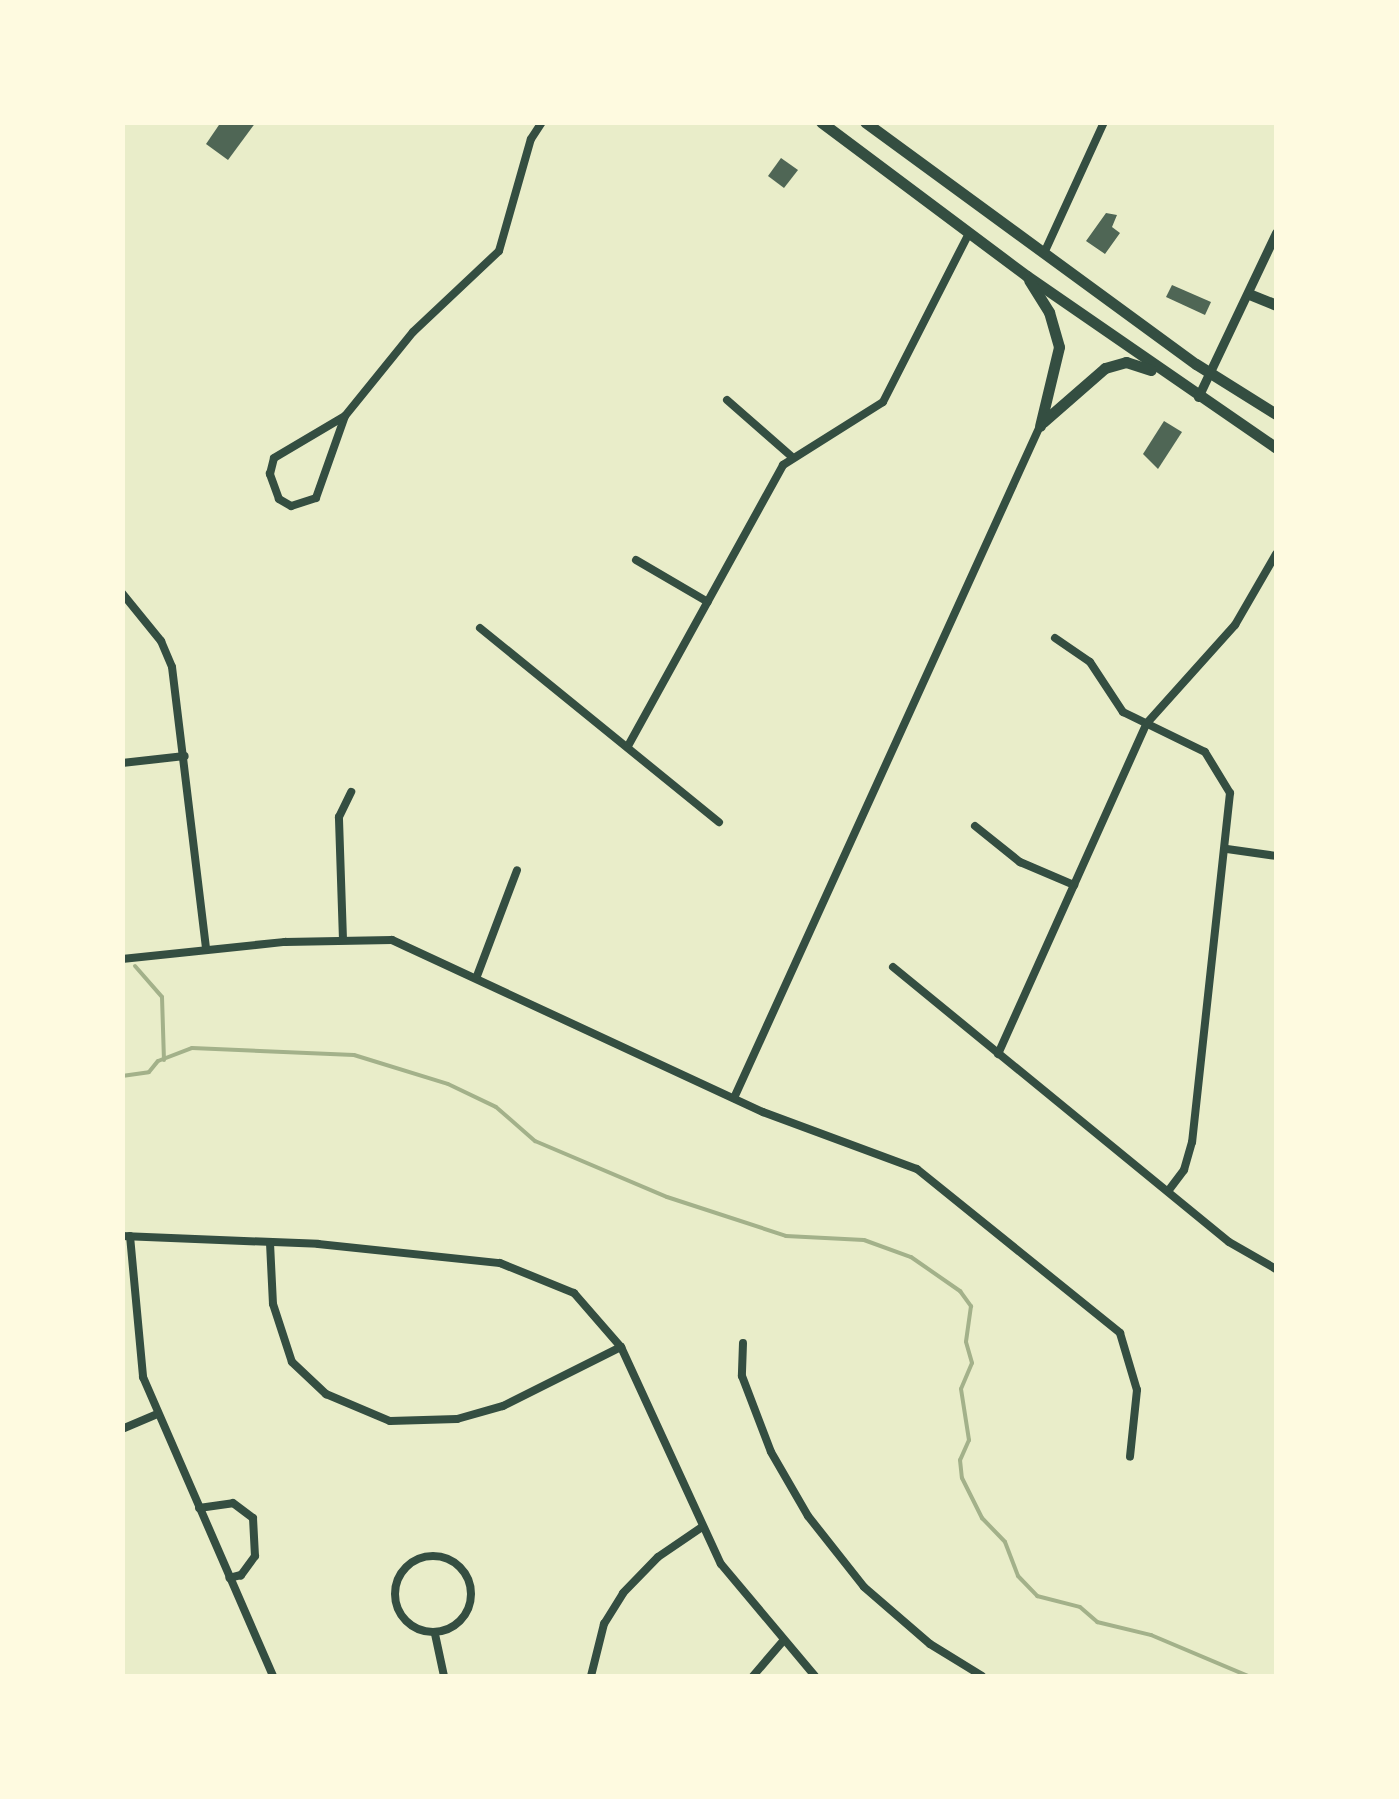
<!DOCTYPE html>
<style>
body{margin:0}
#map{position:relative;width:1399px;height:1799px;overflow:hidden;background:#e9edc9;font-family:"Sofia Sans Condensed",sans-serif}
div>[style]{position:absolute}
.stream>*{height:4px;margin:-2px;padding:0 2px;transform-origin:2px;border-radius:2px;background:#a3b18a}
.building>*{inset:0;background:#4f6655}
.minor>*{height:8px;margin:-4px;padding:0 4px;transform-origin:4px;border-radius:4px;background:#344e41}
.minor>.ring{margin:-4px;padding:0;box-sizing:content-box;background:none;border:8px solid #344e41;border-radius:50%}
.tertiary>*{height:9px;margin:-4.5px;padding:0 4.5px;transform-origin:4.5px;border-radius:4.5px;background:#344e41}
.trunk>*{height:11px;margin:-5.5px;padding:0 5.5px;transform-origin:5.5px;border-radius:5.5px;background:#344e41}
span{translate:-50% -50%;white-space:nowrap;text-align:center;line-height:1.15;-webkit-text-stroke:10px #fefae0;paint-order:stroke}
.frame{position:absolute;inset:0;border:125px solid #fefae0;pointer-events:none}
</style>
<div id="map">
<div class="stream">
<div style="left:135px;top:966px;width:41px;rotate:48.9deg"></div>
<div style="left:162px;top:997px;width:63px;rotate:88.2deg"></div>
<div style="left:122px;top:1076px;width:27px;rotate:-8deg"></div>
<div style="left:149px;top:1072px;width:14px;rotate:-51deg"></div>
<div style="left:158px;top:1061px;width:36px;rotate:-21deg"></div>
<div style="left:192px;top:1048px;width:162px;rotate:2.5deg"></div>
<div style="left:354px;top:1055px;width:98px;rotate:17.1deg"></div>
<div style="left:448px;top:1084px;width:53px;rotate:25.6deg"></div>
<div style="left:496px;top:1107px;width:52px;rotate:41.1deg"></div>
<div style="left:535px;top:1141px;width:143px;rotate:23deg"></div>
<div style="left:667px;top:1197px;width:125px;rotate:18.1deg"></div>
<div style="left:786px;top:1236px;width:78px;rotate:2.9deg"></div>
<div style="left:864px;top:1240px;width:50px;rotate:19.9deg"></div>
<div style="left:911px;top:1257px;width:60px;rotate:34.8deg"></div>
<div style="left:960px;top:1291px;width:19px;rotate:54deg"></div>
<div style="left:971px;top:1306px;width:36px;rotate:98deg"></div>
<div style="left:966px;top:1342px;width:22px;rotate:74deg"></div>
<div style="left:972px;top:1363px;width:28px;rotate:113deg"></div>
<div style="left:961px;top:1389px;width:52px;rotate:81.1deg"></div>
<div style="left:969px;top:1440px;width:22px;rotate:114deg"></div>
<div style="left:960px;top:1460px;width:18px;rotate:84deg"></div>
<div style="left:962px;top:1478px;width:45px;rotate:63.4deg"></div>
<div style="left:982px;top:1518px;width:33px;rotate:46deg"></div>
<div style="left:1005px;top:1542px;width:36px;rotate:69deg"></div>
<div style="left:1018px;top:1576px;width:28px;rotate:46deg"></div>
<div style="left:1037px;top:1596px;width:44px;rotate:14.3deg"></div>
<div style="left:1080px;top:1607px;width:23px;rotate:41deg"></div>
<div style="left:1097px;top:1622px;width:56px;rotate:13.5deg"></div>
<div style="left:1151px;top:1635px;width:105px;rotate:22.9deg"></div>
</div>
<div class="building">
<div style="clip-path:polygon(221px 122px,256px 122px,228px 160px,206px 144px)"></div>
<div style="clip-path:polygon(781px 158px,798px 170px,784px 188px,768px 176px)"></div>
<div style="clip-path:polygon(1106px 213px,1117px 215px,1112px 227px,1120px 233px,1105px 254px,1086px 241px)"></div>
<div style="clip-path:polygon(1172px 285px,1211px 302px,1205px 315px,1166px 297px)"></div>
<div style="clip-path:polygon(1164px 421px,1182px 432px,1158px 469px,1143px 454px)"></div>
</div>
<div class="minor">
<div style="left:1045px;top:251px;width:142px;rotate:-65.4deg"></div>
<div style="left:727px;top:400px;width:85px;rotate:41.2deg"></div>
<div style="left:345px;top:416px;width:108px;rotate:-51deg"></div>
<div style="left:413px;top:332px;width:118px;rotate:-43.3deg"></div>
<div style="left:499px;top:251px;width:116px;rotate:-74.1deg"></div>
<div style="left:531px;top:139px;width:20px;rotate:-57deg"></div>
<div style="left:345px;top:416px;width:87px;rotate:109.5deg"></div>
<div style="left:316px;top:498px;width:26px;rotate:162deg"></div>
<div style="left:291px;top:506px;width:14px;rotate:-150deg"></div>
<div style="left:279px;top:499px;width:27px;rotate:-110deg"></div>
<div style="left:270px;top:474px;width:16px;rotate:-76deg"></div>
<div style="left:274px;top:458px;width:82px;rotate:-30.6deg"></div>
<div style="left:636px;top:560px;width:83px;rotate:30.3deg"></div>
<div style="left:122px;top:593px;width:62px;rotate:50.9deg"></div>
<div style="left:161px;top:641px;width:28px;rotate:67deg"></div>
<div style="left:172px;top:667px;width:285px;rotate:83.1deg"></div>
<div style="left:480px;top:628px;width:308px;rotate:39.1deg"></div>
<div style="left:1055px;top:638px;width:42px;rotate:34.4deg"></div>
<div style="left:1090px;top:662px;width:60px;rotate:56.6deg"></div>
<div style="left:1123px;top:712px;width:91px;rotate:26deg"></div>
<div style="left:1205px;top:752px;width:48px;rotate:58.6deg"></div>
<div style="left:1230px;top:793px;width:351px;rotate:96.2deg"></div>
<div style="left:1192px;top:1142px;width:29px;rotate:106deg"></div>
<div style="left:1184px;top:1170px;width:26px;rotate:127deg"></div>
<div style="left:628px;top:746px;width:321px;rotate:-61.1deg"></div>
<div style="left:783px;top:465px;width:118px;rotate:-32.2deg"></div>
<div style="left:883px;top:402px;width:190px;rotate:-63deg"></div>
<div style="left:122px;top:763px;width:63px;rotate:-6.3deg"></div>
<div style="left:975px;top:826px;width:58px;rotate:38.7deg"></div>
<div style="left:1020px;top:862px;width:59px;rotate:23.1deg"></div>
<div style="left:1227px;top:849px;width:49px;rotate:8.1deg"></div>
<div style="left:343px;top:940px;width:123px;rotate:-91.9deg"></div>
<div style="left:339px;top:817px;width:28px;rotate:-64deg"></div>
<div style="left:122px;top:959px;width:164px;rotate:-6deg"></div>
<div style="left:285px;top:942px;width:107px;rotate:-1.1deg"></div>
<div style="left:392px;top:940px;width:409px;rotate:24.9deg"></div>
<div style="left:763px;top:1112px;width:164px;rotate:20.3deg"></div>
<div style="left:917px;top:1169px;width:261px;rotate:38.9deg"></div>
<div style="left:1120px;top:1333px;width:59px;rotate:73.4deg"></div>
<div style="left:1137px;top:1390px;width:67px;rotate:96deg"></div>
<div style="left:893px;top:967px;width:434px;rotate:39.3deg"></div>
<div style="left:1229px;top:1242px;width:54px;rotate:29.9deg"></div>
<div style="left:477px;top:976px;width:113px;rotate:-69.3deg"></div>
<div style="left:998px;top:1054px;width:363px;rotate:-65.8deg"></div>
<div style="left:1147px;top:723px;width:132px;rotate:-48.1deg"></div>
<div style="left:1235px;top:625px;width:82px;rotate:-60deg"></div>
<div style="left:734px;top:1098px;width:738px;rotate:-65.52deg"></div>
<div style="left:122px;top:1236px;width:196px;rotate:2.3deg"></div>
<div style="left:318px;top:1244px;width:183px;rotate:6deg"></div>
<div style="left:500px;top:1263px;width:80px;rotate:22.1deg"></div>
<div style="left:574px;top:1293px;width:72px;rotate:49deg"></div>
<div style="left:621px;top:1347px;width:239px;rotate:65.3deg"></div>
<div style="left:721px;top:1564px;width:146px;rotate:50deg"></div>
<div style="left:130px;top:1236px;width:142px;rotate:84.7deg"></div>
<div style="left:143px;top:1377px;width:326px;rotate:66.5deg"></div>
<div style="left:270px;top:1243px;width:61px;rotate:87.2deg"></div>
<div style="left:273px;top:1304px;width:61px;rotate:71.9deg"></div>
<div style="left:292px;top:1362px;width:47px;rotate:43.3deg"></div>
<div style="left:326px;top:1394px;width:69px;rotate:22.9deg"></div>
<div style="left:390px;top:1421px;width:67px;rotate:-1.7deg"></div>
<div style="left:457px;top:1419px;width:48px;rotate:-15.8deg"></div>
<div style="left:503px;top:1406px;width:132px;rotate:-26.6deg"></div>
<div style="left:743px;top:1343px;width:33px;rotate:92deg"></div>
<div style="left:742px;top:1376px;width:81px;rotate:69.1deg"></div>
<div style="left:771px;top:1452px;width:74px;rotate:60deg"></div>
<div style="left:808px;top:1516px;width:90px;rotate:51.7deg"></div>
<div style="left:864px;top:1587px;width:87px;rotate:40.8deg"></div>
<div style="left:930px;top:1644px;width:61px;rotate:31.6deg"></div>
<div style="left:122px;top:1429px;width:39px;rotate:-23deg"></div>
<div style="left:199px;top:1508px;width:34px;rotate:-8deg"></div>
<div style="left:233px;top:1503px;width:25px;rotate:37deg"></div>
<div style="left:253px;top:1518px;width:38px;rotate:87deg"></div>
<div style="left:255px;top:1556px;width:24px;rotate:126deg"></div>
<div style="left:241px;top:1575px;width:12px;rotate:166deg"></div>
<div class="ring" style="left:395px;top:1556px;width:68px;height:68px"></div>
<div style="left:435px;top:1634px;width:43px;rotate:77.9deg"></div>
<div style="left:591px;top:1676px;width:54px;rotate:-76deg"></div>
<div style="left:604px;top:1624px;width:36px;rotate:-58deg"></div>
<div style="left:623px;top:1593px;width:50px;rotate:-45.8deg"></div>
<div style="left:658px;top:1557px;width:53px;rotate:-34.3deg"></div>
<div style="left:753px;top:1676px;width:46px;rotate:-49.4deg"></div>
</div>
<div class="tertiary">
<div style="left:1198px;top:397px;width:182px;rotate:-64.6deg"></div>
</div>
<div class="trunk">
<div style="left:821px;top:122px;width:257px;rotate:36.8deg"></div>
<div style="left:1027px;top:276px;width:303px;rotate:34.6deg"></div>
<div style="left:865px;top:122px;width:410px;rotate:36.2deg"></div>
<div style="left:1196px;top:364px;width:94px;rotate:32deg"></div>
<div style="left:1029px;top:280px;width:38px;rotate:58deg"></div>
<div style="left:1049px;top:312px;width:36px;rotate:74deg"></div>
<div style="left:1059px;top:347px;width:81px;rotate:103.5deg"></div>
<div style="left:1249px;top:294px;width:29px;rotate:22deg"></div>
<div style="left:1043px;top:422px;width:82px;rotate:-41.1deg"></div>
<div style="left:1105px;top:368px;width:22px;rotate:-16deg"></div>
<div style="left:1126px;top:362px;width:26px;rotate:18deg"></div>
</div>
<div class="frame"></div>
</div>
